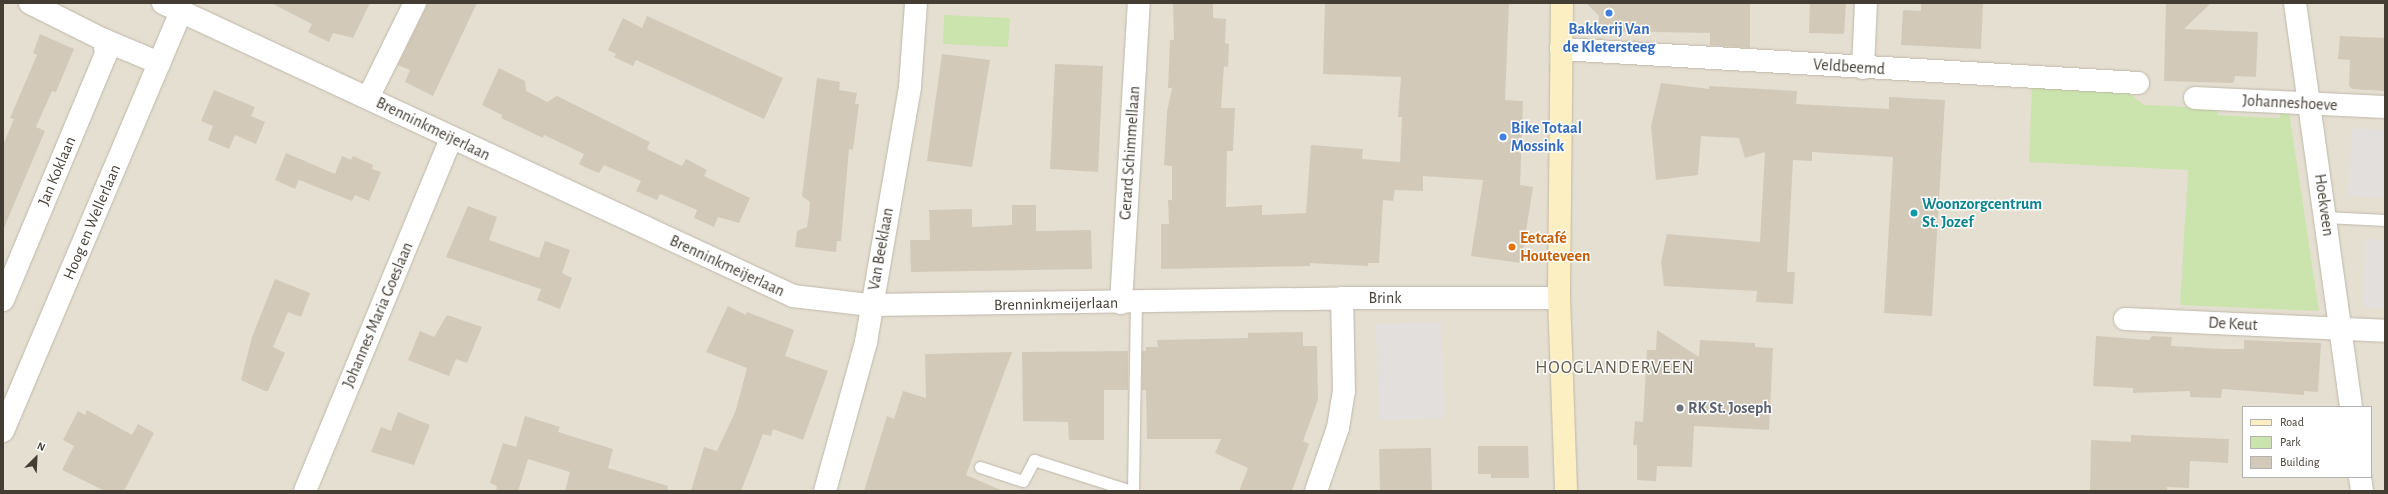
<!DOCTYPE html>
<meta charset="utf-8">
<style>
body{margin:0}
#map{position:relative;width:2388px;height:494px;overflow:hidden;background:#f1ede3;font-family:"Alegreya Sans",sans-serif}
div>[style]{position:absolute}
.residential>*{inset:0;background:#e5dfd2}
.green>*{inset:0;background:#cbe4ad}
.parking>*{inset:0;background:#e2dfdc}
.building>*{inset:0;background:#d2c9b9}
.roads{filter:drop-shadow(0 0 1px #bfb8a9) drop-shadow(0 0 1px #bfb8a9)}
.lane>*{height:11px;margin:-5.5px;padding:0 5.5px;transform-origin:5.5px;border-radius:5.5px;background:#fff}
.street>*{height:22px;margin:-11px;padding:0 11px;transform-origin:11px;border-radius:11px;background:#fff}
.secondary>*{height:22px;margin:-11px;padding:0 11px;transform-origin:11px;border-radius:11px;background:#fcefc2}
.dots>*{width:11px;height:11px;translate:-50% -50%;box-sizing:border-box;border:2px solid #fff;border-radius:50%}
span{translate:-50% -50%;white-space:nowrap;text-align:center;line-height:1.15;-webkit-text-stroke:3px #fff;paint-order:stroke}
.shop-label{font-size:16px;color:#366cbe;font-weight:700}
.left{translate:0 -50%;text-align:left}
.street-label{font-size:16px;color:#433d34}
.culture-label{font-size:16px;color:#0d838f;font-weight:700}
.food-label{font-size:16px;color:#c56008;font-weight:700}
.worship-label{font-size:16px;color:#5b616d;font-weight:700}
.quarter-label{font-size:18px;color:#655b4b;letter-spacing:1px}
.frame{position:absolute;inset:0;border:4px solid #433d34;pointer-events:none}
.legend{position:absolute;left:2242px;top:406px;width:130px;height:72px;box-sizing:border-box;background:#fff;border:1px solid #b4b1ae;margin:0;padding:5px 7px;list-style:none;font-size:12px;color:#433d34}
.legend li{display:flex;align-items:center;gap:8px;height:20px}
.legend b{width:20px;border:1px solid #b4b1ae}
.north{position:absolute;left:16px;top:438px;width:40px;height:40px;-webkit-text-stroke:3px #fff;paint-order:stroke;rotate:24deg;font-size:11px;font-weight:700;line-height:16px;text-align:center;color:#433d34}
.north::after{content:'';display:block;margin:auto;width:14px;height:18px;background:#433d34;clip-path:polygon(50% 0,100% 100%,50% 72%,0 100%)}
</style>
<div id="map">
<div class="residential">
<i style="clip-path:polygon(evenodd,3px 3px,2385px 3px,2385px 491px,3px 491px,3px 3px,2243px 407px,2371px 407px,2371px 477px,2243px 477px,2243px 407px)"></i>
</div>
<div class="green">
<i style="clip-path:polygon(944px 15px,1010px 18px,1008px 47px,943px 44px)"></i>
<i style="clip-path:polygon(2032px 84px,2121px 87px,2144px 105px,2217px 108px,2217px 115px,2280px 118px,2280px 110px,2289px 111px,2319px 311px,2180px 305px,2188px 170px,2029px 162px)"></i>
</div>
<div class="parking">
<i style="clip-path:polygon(2352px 128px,2385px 130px,2385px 198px,2348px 196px)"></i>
<i style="clip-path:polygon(2366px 239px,2385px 240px,2385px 308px,2363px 307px)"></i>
<i style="clip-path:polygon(1441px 322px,1444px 418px,1379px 420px,1376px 324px)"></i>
</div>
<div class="building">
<i style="clip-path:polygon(271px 3px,370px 3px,353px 38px,333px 33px,329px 42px,308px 32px,312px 24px)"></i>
<i style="clip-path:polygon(428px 3px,477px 3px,433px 96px,405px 82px,410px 70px,398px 65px)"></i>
<i style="clip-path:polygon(1173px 3px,1213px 3px,1213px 18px,1226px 19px,1225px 43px,1229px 44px,1228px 67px,1224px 66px,1221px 108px,1235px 108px,1233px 151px,1227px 151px,1226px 207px,1262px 205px,1262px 215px,1306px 213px,1311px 145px,1363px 149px,1362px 159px,1400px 162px,1402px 117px,1398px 117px,1401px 77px,1323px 74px,1325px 3px,1509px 3px,1505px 100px,1523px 101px,1520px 185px,1533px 187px,1521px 263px,1471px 256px,1483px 180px,1423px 176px,1423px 191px,1395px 190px,1393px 201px,1383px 200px,1379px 263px,1368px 263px,1368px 266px,1310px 263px,1310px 266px,1161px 269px,1161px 224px,1169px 224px,1168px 200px,1172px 200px,1172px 166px,1164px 165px,1167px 112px,1172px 88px,1168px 88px,1170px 40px,1174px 40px)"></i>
<i style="clip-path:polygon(1586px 3px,1750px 4px,1750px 48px,1710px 45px,1710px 33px,1599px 31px,1599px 16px)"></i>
<i style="clip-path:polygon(1810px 3px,1846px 3px,1844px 34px,1809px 33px)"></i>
<i style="clip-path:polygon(1921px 3px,1983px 3px,1981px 49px,1901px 45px,1903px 10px,1921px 11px)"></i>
<i style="clip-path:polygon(2166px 3px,2211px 3px,2184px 29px,2258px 32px,2256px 77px,2235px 76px,2234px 82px,2231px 83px,2164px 81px)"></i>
<i style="clip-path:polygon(647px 16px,783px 78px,764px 119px,636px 60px,633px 66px,614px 57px,616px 54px,608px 50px,623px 18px,642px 28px)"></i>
<i style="clip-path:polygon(40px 34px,74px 49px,56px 92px,52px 91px,36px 127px,45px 131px,3px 230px,3px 145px,14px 119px,10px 118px,37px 55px,33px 53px)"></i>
<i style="clip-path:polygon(2340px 36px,2385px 38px,2385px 91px,2352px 89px,2349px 86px,2350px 60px,2338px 59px)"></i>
<i style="clip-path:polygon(942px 54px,990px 60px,972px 167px,927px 161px)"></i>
<i style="clip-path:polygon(1055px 64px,1103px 66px,1098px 172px,1050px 169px)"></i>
<i style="clip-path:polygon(499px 68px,525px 81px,526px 91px,536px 96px,547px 102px,557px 96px,650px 142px,647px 149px,665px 158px,682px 166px,686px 159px,707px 170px,704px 176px,750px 198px,739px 223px,718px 217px,714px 227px,694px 218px,697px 210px,660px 194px,657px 200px,636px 191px,641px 181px,604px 165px,599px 173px,589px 169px,579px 164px,584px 154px,544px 135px,543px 138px,501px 118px,502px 115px,482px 105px)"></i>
<i style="clip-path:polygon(817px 78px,840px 82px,839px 90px,857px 93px,855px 104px,859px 104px,853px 150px,849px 149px,841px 241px,837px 241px,836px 252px,795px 247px,797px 231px,807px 227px,809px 214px,810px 202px,802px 196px)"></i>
<i style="clip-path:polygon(1661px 83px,1709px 89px,1709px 86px,1797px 91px,1796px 104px,1889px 109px,1889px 97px,1945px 100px,1932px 316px,1884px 313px,1893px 157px,1812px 152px,1812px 161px,1793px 160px,1787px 272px,1795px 272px,1793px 304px,1756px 302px,1757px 291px,1664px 286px,1661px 262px,1667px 234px,1760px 242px,1765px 152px,1745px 158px,1739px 138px,1701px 136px,1698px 175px,1656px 180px,1651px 126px)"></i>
<i style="clip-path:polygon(214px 90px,255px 107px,251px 116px,265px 122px,256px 144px,235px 135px,229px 149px,208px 140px,213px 126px,201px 121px)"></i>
<i style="clip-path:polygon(286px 153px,335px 174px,342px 156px,351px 160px,353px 156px,373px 165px,372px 169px,381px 172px,369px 201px,355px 195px,352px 201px,299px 180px,295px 189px,275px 180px)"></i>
<i style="clip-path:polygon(1012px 205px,1036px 205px,1036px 231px,1091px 230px,1092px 269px,911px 272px,910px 240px,930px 240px,929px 210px,972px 209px,972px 227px,1012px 225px)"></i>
<i style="clip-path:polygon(468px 206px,497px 217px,489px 240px,539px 258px,545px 241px,570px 250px,562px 273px,572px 278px,560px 309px,537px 300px,541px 289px,446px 257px)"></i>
<i style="clip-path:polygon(275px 279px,310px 293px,301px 317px,288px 312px,273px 347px,285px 353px,268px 391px,265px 391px,241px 380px,252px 337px)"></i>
<i style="clip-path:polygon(728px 306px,746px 315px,747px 312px,794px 330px,785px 356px,828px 371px,803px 440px,773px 429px,771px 436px,763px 434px,741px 491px,691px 491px,704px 447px,717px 451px,736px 410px,747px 368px,706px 352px)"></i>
<i style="clip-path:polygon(447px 315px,482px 327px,467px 363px,456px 359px,449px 376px,408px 360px,420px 331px,434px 337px)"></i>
<i style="clip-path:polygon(1657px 330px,1699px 357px,1700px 340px,1755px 343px,1755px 347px,1773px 348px,1769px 430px,1694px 426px,1692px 467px,1657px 466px,1656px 481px,1637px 480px,1637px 445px,1633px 445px,1635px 421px,1643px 422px,1647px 350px,1656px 350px)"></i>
<i style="clip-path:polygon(1303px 332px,1303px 346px,1317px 346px,1318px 400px,1303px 441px,1309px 444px,1292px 491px,1239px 491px,1248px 468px,1215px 453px,1221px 439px,1147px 439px,1146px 390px,1142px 390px,1142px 351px,1146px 351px,1146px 347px,1158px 347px,1157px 340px,1248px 338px,1248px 333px)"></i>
<i style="clip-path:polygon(2096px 336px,2149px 340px,2152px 336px,2172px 337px,2171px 346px,2223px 349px,2244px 349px,2244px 340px,2321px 343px,2318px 392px,2304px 391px,2304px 395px,2222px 389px,2221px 398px,2190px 397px,2190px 391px,2133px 393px,2133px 388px,2093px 386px)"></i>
<i style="clip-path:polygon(1128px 351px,1128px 390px,1104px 390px,1104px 440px,1069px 440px,1068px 422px,1023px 421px,1022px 352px)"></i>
<i style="clip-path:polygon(1012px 352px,966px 475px,1003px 491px,864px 491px,887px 416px,894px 419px,903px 391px,926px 398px,925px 354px)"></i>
<i style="clip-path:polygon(87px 410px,132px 435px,138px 424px,154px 433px,124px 491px,105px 491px,62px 470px,74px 446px,63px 440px,78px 411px,85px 415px)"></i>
<i style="clip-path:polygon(398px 412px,430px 425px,414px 465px,371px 452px,381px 427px,391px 431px)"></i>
<i style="clip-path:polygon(525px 416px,560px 427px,558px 432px,613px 449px,608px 468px,668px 486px,667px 491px,565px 491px,570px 472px,528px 459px,518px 491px,496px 491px,497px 486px,490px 483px,503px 443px,516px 447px)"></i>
<i style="clip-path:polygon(2131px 435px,2229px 439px,2228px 463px,2190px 461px,2189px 488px,2167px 487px,2167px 491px,2090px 491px,2091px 440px,2131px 442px)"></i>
<i style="clip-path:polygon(1478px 446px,1528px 446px,1529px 478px,1491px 478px,1491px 474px,1478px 474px)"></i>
<i style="clip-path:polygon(1431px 448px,1432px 491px,1380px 491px,1379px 449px)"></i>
</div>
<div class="roads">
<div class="lane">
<i style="left:2325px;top:217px;width:60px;rotate:2.9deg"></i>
<i style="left:980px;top:467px;width:45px;rotate:18deg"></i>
<i style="left:1023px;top:481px;width:24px;rotate:-62deg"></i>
<i style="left:1034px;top:460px;width:102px;rotate:17.7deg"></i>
<i style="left:1133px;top:491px;width:188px;rotate:-89.1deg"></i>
</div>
<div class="street">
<i style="left:163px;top:3px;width:695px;rotate:24.94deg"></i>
<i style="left:793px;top:296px;width:78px;rotate:6.7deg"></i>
<i style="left:870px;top:305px;width:472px;rotate:-0.8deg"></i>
<i style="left:2295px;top:3px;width:408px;rotate:82.1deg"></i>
<i style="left:104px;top:40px;width:60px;rotate:22.7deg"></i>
<i style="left:1561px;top:49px;width:578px;rotate:3.37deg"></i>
<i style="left:1863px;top:68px;width:65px;rotate:-87.4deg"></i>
<i style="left:368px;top:98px;width:106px;rotate:-63.7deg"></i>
<i style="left:2195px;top:98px;width:190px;rotate:2.7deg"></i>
<i style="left:3px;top:300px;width:267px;rotate:-67.3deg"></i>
<i style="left:106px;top:54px;width:14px;rotate:-98deg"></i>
<i style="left:104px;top:40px;width:83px;rotate:-153.4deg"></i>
<i style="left:1121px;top:303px;width:301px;rotate:-86.6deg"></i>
<i style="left:2125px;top:319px;width:260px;rotate:2.6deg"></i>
<i style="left:3px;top:431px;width:455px;rotate:-67deg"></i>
<i style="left:2360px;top:477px;width:14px;rotate:82deg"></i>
<i style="left:305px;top:491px;width:381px;rotate:-67.5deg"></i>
<i style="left:825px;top:491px;width:155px;rotate:-74.6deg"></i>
<i style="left:866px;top:342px;width:259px;rotate:-80.2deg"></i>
<i style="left:910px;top:87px;width:84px;rotate:-85.9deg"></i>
<i style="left:1316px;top:491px;width:67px;rotate:-70.8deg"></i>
<i style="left:1338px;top:428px;width:37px;rotate:-81deg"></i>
<i style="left:1344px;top:391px;width:93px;rotate:-91.2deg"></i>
<i style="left:1342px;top:298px;width:217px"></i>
</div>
<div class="secondary">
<i style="left:1562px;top:3px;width:295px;rotate:90.6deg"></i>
<i style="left:1559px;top:298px;width:193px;rotate:87.9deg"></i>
</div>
</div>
<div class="dots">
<i style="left:1609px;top:13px;background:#3f7fe0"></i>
<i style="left:1503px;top:137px;background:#3f7fe0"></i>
<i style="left:1914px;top:213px;background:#0f9aa8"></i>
<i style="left:1512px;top:247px;background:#e8710a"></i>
<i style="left:1680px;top:408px;background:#6b7280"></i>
</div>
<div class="shop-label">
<span style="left:1609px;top:38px">Bakkerij Van<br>de Kletersteeg</span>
<span class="left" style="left:1511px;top:137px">Bike Totaal<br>Mossink</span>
</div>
<div class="street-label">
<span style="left:1849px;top:67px;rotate:4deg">Veldbeemd</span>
<span style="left:2290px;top:103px;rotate:3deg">Johanneshoeve</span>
<span style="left:433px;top:129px;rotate:26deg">Brenninkmeijerlaan</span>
<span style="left:1130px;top:153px;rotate:-86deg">Gerard Schimmellaan</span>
<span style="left:57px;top:171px;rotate:-67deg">Jan Koklaan</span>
<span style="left:2324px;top:205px;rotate:82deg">Hoekveen</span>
<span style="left:92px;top:222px;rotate:-67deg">Hoog en Wellerlaan</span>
<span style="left:881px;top:249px;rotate:-80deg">Van Beeklaan</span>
<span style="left:727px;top:266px;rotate:25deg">Brenninkmeijerlaan</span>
<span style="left:1385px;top:298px">Brink</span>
<span style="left:1056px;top:304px;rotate:-1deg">Brenninkmeijerlaan</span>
<span style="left:378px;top:315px;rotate:-67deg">Johannes Maria Goeslaan</span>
<span style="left:2233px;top:324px;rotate:3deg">De Keut</span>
</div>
<div class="culture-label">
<span class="left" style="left:1922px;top:213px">Woonzorgcentrum<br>St. Jozef</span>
</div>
<div class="food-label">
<span class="left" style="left:1520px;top:247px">Eetcafé<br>Houteveen</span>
</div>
<div class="worship-label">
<span class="left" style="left:1688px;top:408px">RK St. Joseph</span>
</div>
<div class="quarter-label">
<span style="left:1615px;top:368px">HOOGLANDERVEEN</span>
</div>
<div class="frame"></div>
<ul class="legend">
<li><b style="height:5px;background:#fcefc2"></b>Road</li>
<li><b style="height:11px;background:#cbe4ad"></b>Park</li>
<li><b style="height:11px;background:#d2c9b9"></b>Building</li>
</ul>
<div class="north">N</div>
</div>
